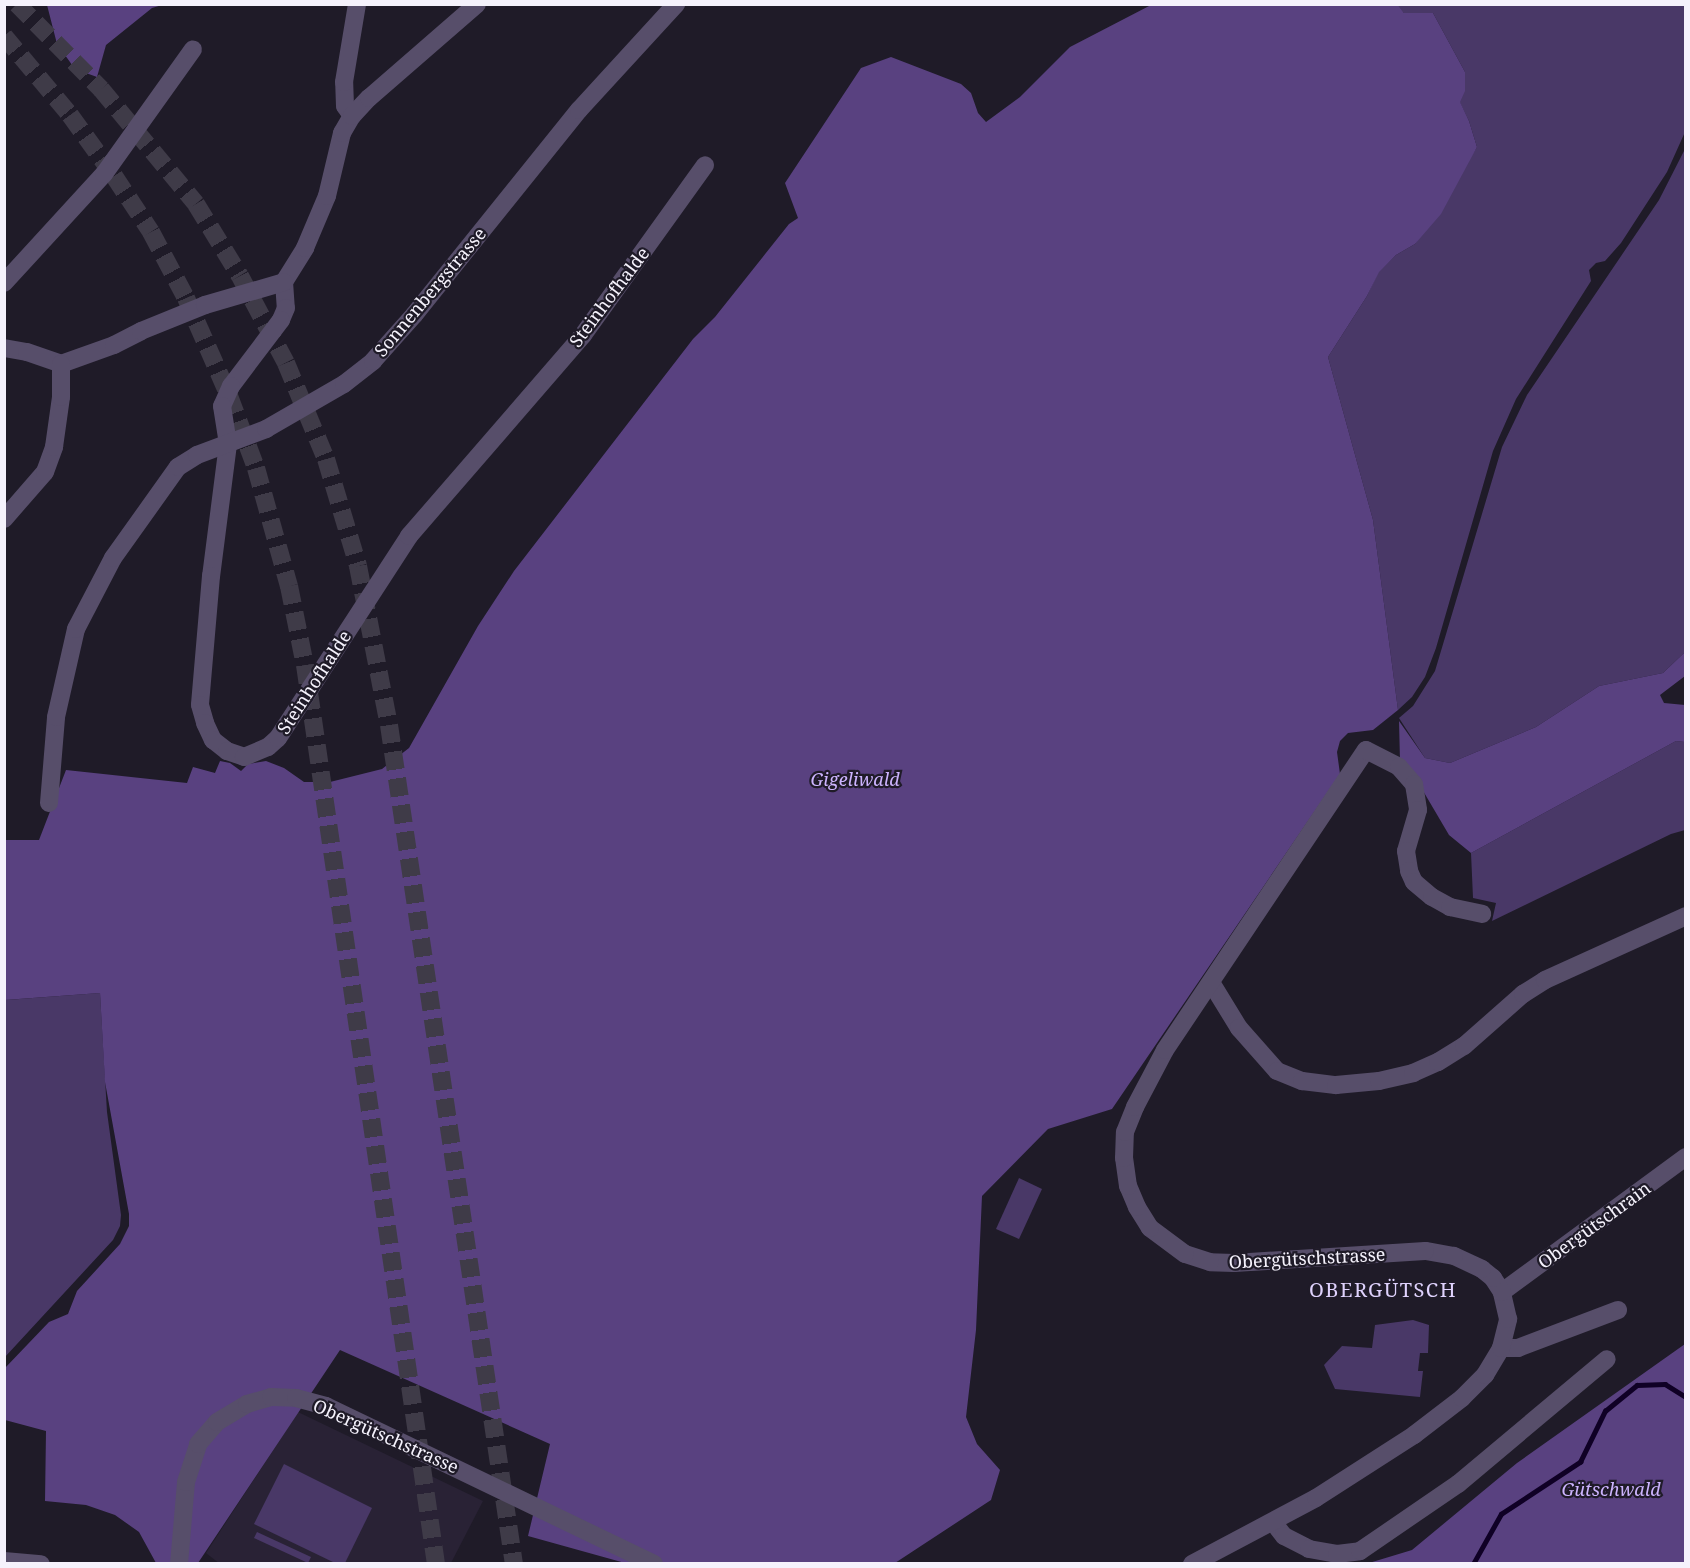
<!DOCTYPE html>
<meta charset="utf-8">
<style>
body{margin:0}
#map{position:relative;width:1690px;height:1568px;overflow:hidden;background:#1f1b28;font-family:"Noto Serif",serif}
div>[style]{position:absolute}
.built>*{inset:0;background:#292235}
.green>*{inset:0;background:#493867}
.forest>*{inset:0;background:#594180}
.stream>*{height:4.5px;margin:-2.25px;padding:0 2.25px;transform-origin:2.25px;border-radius:2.25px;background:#0f0025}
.highway-tunnel>*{height:18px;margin-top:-9px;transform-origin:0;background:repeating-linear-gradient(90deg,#3f3b48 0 18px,transparent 0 27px)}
.minor>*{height:18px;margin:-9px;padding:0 9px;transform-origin:9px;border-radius:9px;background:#574e6a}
span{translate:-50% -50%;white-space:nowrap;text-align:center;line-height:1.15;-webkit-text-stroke:4.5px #1f1b28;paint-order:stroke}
.street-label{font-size:18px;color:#f5f2fc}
.park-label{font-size:18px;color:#cdb4ff;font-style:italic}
.neighbourhood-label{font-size:20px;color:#dfd2fd;letter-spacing:1.5px}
.frame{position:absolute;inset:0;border:6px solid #f5f2fc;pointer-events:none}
</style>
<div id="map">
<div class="built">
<i style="clip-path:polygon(298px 1412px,483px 1501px,451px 1563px,220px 1564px,206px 1553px)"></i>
</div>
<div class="green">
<i style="clip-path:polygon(1397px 5px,1685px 5px,1685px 132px,1667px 172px,1621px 243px,1605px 261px,1596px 263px,1589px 270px,1591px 281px,1516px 399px,1493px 451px,1436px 648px,1425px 677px,1412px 697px,1398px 710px,1373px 520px,1328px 357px,1367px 296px,1378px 272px,1396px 255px,1415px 244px,1477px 147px,1469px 121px,1459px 101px,1465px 72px,1433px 13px,1404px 13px)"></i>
<i style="clip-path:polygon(1685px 149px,1685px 652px,1663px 673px,1599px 686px,1536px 727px,1450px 763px,1425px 758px,1399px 718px,1413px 706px,1435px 671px,1502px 447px,1527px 395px,1659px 200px)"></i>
<i style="clip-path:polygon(1676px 741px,1685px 742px,1685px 830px,1671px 834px,1492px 921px,1496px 903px,1473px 898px,1471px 853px)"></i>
<i style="clip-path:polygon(4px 993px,6px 1000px,100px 993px,107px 1112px,121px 1215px,120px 1226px,113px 1240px,5px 1357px)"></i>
<i style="clip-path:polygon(1019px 1178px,1042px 1189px,1019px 1239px,996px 1229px)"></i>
<i style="clip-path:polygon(1413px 1320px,1429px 1325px,1428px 1353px,1420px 1353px,1418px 1371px,1423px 1371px,1420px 1397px,1335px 1389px,1324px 1365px,1342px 1346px,1372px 1348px,1375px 1325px)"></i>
<i style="clip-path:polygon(284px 1464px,372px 1508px,345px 1563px,335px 1563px,254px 1524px)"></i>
<i style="clip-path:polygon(257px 1532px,311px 1557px,308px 1563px,254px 1538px)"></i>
</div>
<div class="forest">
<i style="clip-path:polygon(1397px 4px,1404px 13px,1433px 13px,1465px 72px,1465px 91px,1460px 102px,1469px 121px,1477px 147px,1441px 214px,1415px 244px,1396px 255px,1379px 272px,1367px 296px,1328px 357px,1373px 520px,1398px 710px,1373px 730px,1348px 733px,1340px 741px,1337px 752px,1340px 774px,1112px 1109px,1048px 1129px,982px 1196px,976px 1330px,966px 1417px,977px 1444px,1000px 1470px,991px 1500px,895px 1563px,625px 1563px,528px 1536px,550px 1444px,340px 1350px,198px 1563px,156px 1563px,139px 1532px,115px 1515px,86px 1505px,45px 1501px,46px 1431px,5px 1420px,5px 1368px,49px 1322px,68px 1314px,77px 1291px,120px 1244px,129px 1226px,129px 1214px,105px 1082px,100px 993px,5px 1000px,4px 840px,39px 840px,66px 770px,187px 783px,193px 767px,215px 773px,220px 761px,230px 763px,241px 771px,248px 764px,266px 761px,284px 768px,304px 782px,330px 782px,382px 769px,409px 748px,478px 626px,514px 571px,693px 339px,715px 317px,789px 224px,798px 218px,785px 183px,861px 68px,891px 57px,961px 84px,971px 93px,978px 113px,986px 122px,1020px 97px,1070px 47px,1151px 5px)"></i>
<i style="clip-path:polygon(47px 5px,47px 4px,162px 5px,152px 8px,106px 45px,97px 77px,75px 69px,57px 44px)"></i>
<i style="clip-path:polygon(1685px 652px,1685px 676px,1660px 695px,1664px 703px,1685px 705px,1685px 742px,1676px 741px,1471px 853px,1449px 835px,1419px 784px,1400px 761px,1399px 721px,1425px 758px,1450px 763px,1536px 727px,1599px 686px,1663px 673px)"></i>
<i style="clip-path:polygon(1685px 1344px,1685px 1563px,1369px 1563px,1412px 1550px,1517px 1463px)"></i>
</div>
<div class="stream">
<i style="left:1473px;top:1564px;width:57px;rotate:-60.8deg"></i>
<i style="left:1501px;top:1514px;width:95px;rotate:-33.4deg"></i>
<i style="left:1580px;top:1462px;width:57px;rotate:-63.9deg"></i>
<i style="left:1605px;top:1411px;width:41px;rotate:-39.1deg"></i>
<i style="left:1637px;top:1385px;width:28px;rotate:-2deg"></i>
<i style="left:1665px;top:1384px;width:25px;rotate:32deg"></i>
</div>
<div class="highway-tunnel">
<i style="left:17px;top:4px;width:120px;rotate:45.3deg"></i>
<i style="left:101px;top:89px;width:149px;rotate:50.4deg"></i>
<i style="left:196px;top:204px;width:84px;rotate:58.6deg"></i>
<i style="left:240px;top:276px;width:98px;rotate:62.1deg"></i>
<i style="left:286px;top:363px;width:104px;rotate:67.4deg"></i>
<i style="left:326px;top:459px;width:112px;rotate:73.3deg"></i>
<i style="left:358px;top:566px;width:162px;rotate:79deg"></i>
<i style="left:389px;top:725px;width:848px;rotate:81.53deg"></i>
<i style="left:4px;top:36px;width:103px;rotate:50.1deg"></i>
<i style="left:70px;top:115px;width:75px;rotate:54.2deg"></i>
<i style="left:114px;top:176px;width:67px;rotate:56.5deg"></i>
<i style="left:151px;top:232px;width:75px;rotate:62.1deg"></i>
<i style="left:186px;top:298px;width:107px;rotate:66.3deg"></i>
<i style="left:229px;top:396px;width:77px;rotate:69.4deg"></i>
<i style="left:256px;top:468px;width:123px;rotate:74.4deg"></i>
<i style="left:289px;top:586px;width:81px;rotate:78.6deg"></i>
<i style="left:305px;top:665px;width:908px;rotate:81.71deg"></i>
</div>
<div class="minor">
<i style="left:352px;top:116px;width:12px;rotate:-125deg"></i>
<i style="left:345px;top:106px;width:24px;rotate:-92deg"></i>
<i style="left:344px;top:82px;width:79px;rotate:-80.5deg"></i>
<i style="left:284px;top:282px;width:26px;rotate:86deg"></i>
<i style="left:286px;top:308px;width:13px;rotate:113deg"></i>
<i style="left:281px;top:320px;width:83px;rotate:127.1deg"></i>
<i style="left:231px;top:386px;width:22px;rotate:114deg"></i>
<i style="left:222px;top:406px;width:38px;rotate:81deg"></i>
<i style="left:228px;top:444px;width:133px;rotate:97.3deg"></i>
<i style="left:211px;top:576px;width:129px;rotate:94.9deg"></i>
<i style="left:200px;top:705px;width:19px;rotate:74deg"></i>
<i style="left:205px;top:723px;width:19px;rotate:65deg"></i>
<i style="left:213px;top:740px;width:18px;rotate:38deg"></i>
<i style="left:227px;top:751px;width:18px;rotate:19deg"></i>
<i style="left:244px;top:757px;width:26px;rotate:-23deg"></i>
<i style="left:268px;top:747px;width:13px;rotate:-42deg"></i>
<i style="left:278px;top:738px;width:241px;rotate:-57deg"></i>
<i style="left:409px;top:536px;width:266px;rotate:-49.1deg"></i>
<i style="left:583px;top:335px;width:209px;rotate:-54.3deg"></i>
<i style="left:284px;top:282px;width:40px;rotate:-58deg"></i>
<i style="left:305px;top:248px;width:56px;rotate:-67.1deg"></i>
<i style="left:327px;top:196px;width:65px;rotate:-76.6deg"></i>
<i style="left:342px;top:133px;width:20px;rotate:-60deg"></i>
<i style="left:352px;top:116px;width:25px;rotate:-47deg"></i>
<i style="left:369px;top:98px;width:143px;rotate:-41deg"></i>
<i style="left:4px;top:283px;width:148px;rotate:-47.5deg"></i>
<i style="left:104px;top:174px;width:153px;rotate:-54.5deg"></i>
<i style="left:4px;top:348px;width:23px;rotate:10deg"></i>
<i style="left:27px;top:352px;width:36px;rotate:19deg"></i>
<i style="left:61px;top:364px;width:56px;rotate:-19.7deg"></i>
<i style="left:114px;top:345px;width:30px;rotate:-27deg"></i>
<i style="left:141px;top:331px;width:69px;rotate:-22.1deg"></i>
<i style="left:205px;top:305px;width:82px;rotate:-16.2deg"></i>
<i style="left:4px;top:519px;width:62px;rotate:-48.9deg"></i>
<i style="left:45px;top:472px;width:27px;rotate:-70deg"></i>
<i style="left:54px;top:447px;width:50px;rotate:-82deg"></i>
<i style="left:61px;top:397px;width:33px;rotate:-90deg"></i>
<i style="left:49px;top:803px;width:86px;rotate:-85.3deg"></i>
<i style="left:56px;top:717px;width:90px;rotate:-77.2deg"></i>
<i style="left:76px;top:629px;width:80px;rotate:-62.5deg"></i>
<i style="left:113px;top:558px;width:112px;rotate:-54.5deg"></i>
<i style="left:178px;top:467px;width:22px;rotate:-32deg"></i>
<i style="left:197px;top:455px;width:74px;rotate:-20.6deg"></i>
<i style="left:266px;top:429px;width:90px;rotate:-30deg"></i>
<i style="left:344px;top:384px;width:37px;rotate:-38deg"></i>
<i style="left:373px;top:361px;width:62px;rotate:-48.3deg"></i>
<i style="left:414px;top:315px;width:263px;rotate:-51.2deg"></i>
<i style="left:579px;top:110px;width:144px;rotate:-47.5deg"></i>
<i style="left:1212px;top:984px;width:52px;rotate:58.5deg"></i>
<i style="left:1239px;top:1028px;width:57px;rotate:48.5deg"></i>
<i style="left:1277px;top:1071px;width:27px;rotate:22deg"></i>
<i style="left:1302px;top:1081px;width:34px;rotate:7deg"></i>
<i style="left:1336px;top:1085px;width:43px;rotate:-5.3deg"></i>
<i style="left:1379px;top:1081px;width:35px;rotate:-13deg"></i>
<i style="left:1413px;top:1073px;width:27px;rotate:-24deg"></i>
<i style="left:1438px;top:1062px;width:31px;rotate:-32deg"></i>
<i style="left:1464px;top:1046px;width:79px;rotate:-41.4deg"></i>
<i style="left:1523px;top:994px;width:26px;rotate:-32deg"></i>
<i style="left:1545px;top:980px;width:155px;rotate:-24.4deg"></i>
<i style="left:1502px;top:1292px;width:228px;rotate:-36.3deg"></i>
<i style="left:1501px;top:1348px;width:17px"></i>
<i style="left:1518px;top:1348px;width:107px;rotate:-20.8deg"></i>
<i style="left:1273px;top:1522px;width:18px;rotate:52deg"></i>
<i style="left:1284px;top:1536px;width:28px;rotate:27deg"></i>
<i style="left:1309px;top:1549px;width:28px;rotate:10deg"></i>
<i style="left:1337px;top:1554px;width:23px;rotate:-7deg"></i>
<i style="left:1360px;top:1551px;width:119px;rotate:-34.4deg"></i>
<i style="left:1458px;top:1484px;width:194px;rotate:-40deg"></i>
<i style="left:4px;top:1561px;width:37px;rotate:5deg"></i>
<i style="left:179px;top:1564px;width:82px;rotate:-85.1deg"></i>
<i style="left:186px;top:1482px;width:40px;rotate:-72deg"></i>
<i style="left:198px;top:1444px;width:29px;rotate:-49deg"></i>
<i style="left:217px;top:1422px;width:35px;rotate:-31deg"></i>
<i style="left:247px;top:1404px;width:25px;rotate:-16deg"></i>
<i style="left:271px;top:1397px;width:25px;rotate:2deg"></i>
<i style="left:296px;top:1398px;width:31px;rotate:15deg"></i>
<i style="left:326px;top:1406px;width:364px;rotate:25.7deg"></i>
<i style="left:1192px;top:1564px;width:140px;rotate:-28deg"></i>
<i style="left:1316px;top:1498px;width:117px;rotate:-32.7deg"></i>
<i style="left:1414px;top:1435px;width:61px;rotate:-37.6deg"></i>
<i style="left:1462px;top:1398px;width:33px;rotate:-45deg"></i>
<i style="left:1485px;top:1375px;width:31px;rotate:-59deg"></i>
<i style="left:1501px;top:1348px;width:30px;rotate:-76deg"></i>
<i style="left:1508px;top:1319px;width:28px;rotate:-103deg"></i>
<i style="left:1502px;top:1292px;width:17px;rotate:-123deg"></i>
<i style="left:1493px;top:1278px;width:14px;rotate:-141deg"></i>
<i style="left:1482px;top:1269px;width:31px;rotate:-155deg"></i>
<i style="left:1454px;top:1256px;width:29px;rotate:-170deg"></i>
<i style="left:1425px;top:1251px;width:191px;rotate:176.4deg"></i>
<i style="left:1234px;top:1263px;width:24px;rotate:-178deg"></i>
<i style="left:1210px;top:1262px;width:26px;rotate:-162deg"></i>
<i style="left:1185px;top:1254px;width:44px;rotate:-143.4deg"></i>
<i style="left:1150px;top:1228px;width:25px;rotate:-122deg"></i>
<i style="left:1137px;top:1207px;width:23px;rotate:-113deg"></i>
<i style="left:1128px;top:1186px;width:28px;rotate:-98deg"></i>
<i style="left:1124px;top:1158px;width:26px;rotate:-88deg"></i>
<i style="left:1125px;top:1132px;width:27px;rotate:-68deg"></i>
<i style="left:1135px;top:1107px;width:64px;rotate:-62.2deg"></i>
<i style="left:1165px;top:1050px;width:361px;rotate:-56.2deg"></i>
<i style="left:1366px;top:750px;width:37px;rotate:27deg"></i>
<i style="left:1399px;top:767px;width:23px;rotate:49deg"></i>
<i style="left:1414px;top:784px;width:26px;rotate:81deg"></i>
<i style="left:1418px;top:810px;width:43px;rotate:106.3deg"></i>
<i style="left:1406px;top:851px;width:20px;rotate:81deg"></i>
<i style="left:1409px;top:871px;width:12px;rotate:66deg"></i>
<i style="left:1414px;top:882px;width:23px;rotate:40deg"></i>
<i style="left:1432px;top:897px;width:21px;rotate:29deg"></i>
<i style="left:1450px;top:907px;width:33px;rotate:12deg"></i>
</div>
<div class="street-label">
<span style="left:430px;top:292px;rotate:-50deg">Sonnenbergstrasse</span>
<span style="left:609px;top:297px;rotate:-53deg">Steinhofhalde</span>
<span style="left:314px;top:682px;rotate:-57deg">Steinhofhalde</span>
<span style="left:1594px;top:1225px;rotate:-36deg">Obergütschrain</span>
<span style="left:1307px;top:1258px;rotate:-3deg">Obergütschstrasse</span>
<span style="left:386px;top:1436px;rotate:24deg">Obergütschstrasse</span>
</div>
<div class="park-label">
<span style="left:855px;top:779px">Gigeliwald</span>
<span style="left:1611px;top:1489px">Gütschwald</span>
</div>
<div class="neighbourhood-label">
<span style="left:1383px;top:1289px">OBERGÜTSCH</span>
</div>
<div class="frame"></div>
</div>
